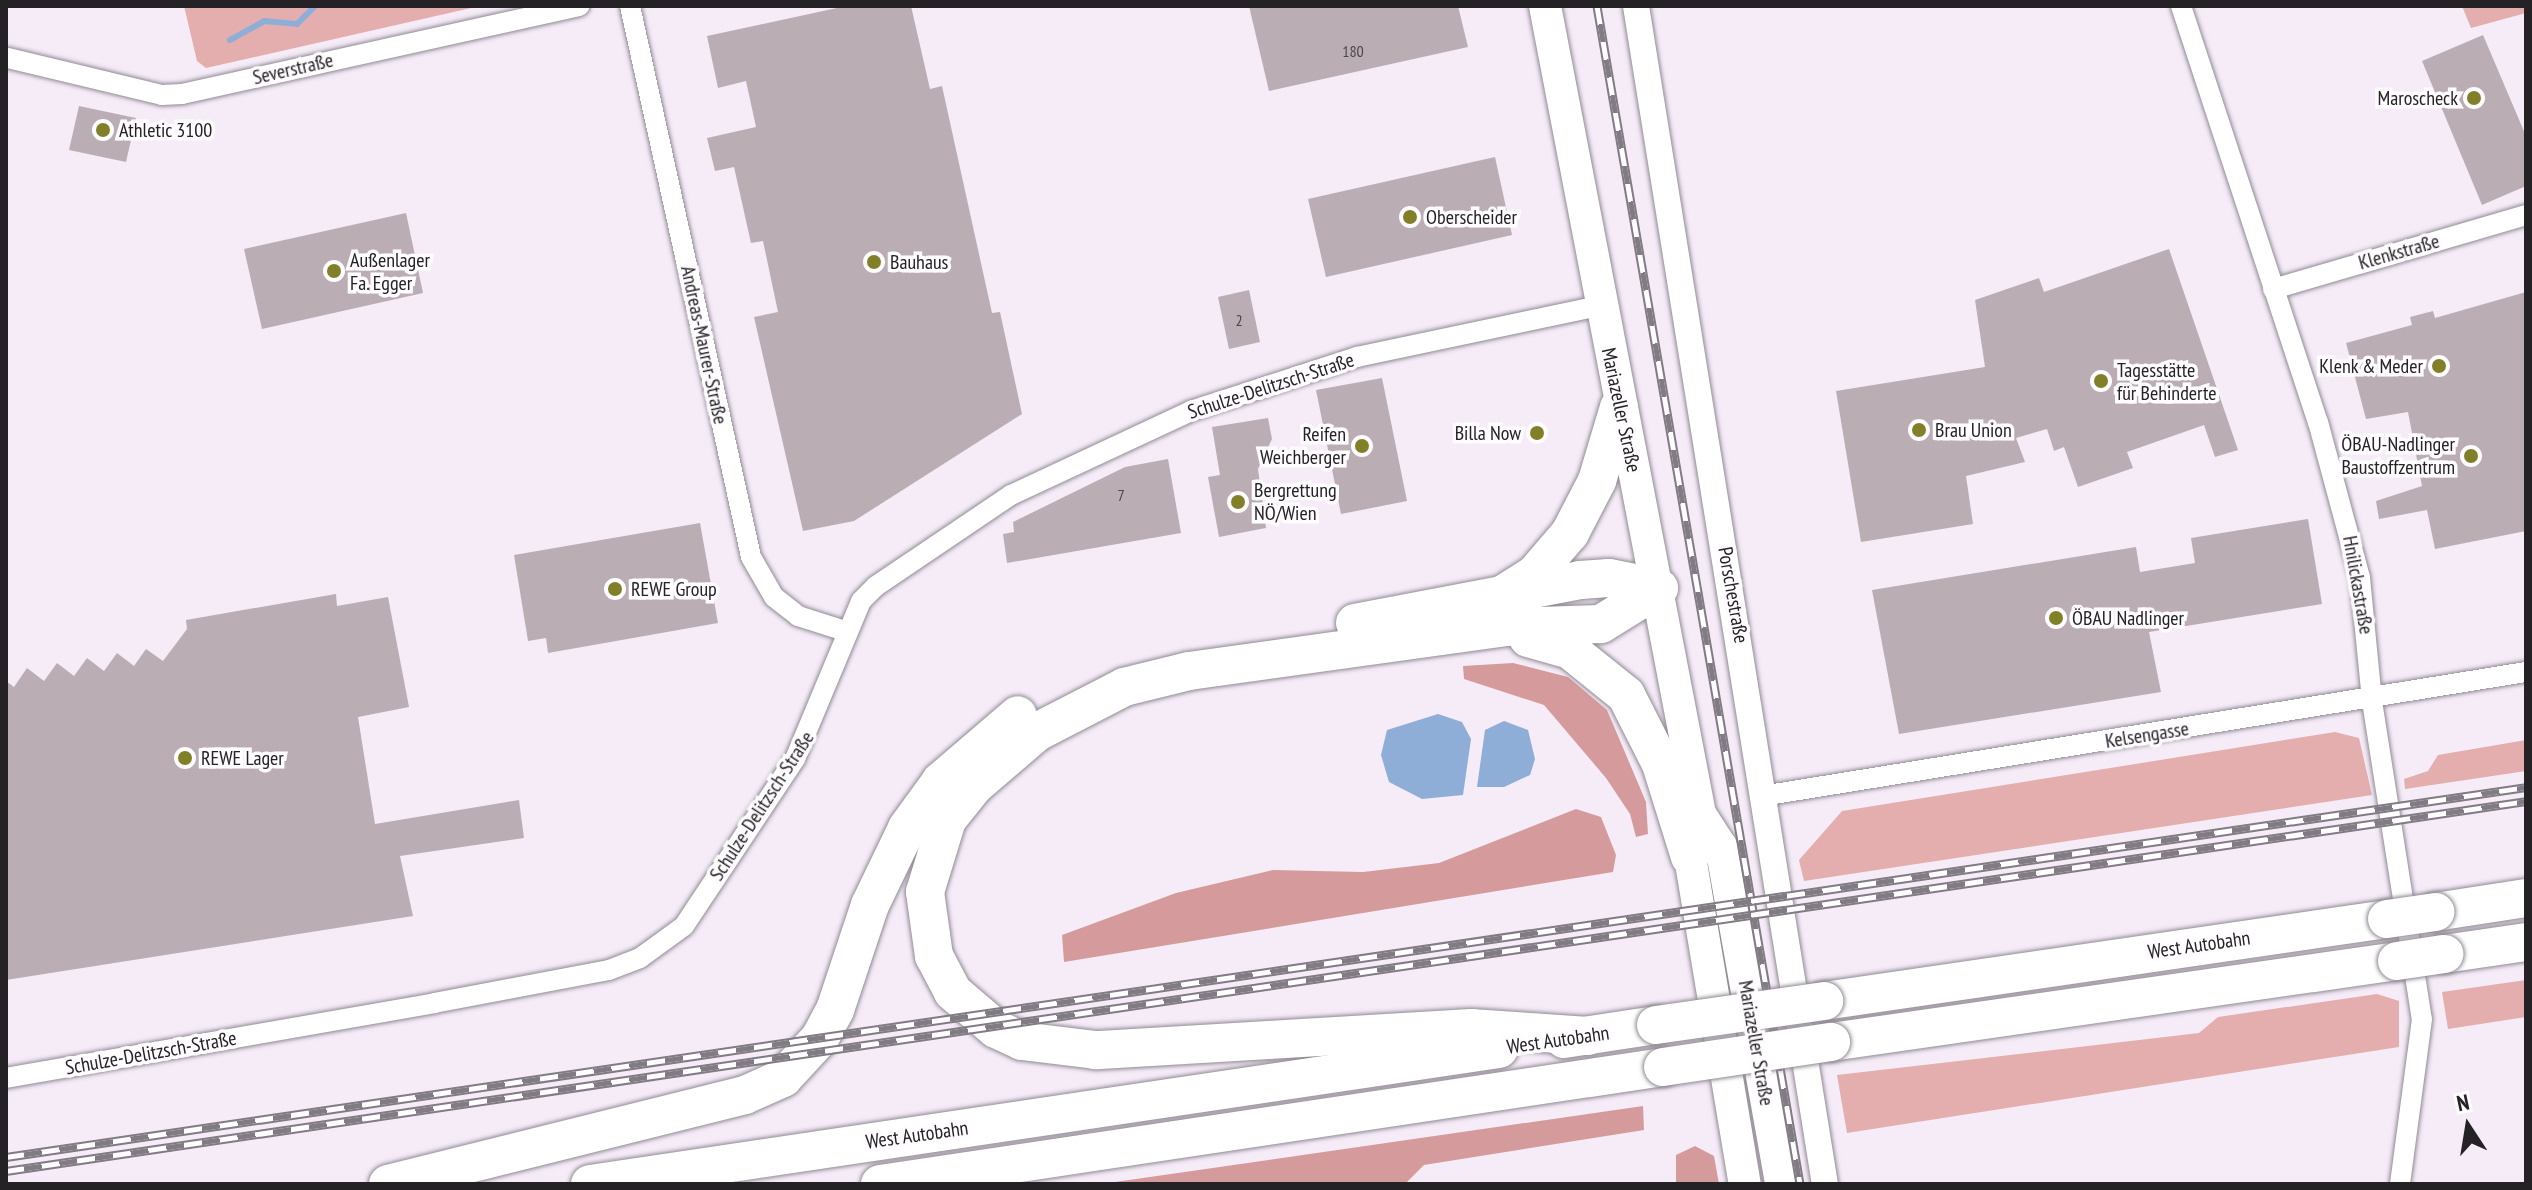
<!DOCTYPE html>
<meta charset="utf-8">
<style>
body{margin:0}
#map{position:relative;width:2532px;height:1190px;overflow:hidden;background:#f5ecf8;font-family:"PT Sans Narrow",sans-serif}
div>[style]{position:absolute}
.green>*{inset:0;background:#e4aeae}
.forest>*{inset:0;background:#d59b9c}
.water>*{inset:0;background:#8eaed7}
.stream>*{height:6px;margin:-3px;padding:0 3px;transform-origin:3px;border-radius:3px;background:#8eaed7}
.building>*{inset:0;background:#bbadb4}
.roads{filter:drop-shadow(0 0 2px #918a94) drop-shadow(0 0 2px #918a94)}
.minor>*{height:20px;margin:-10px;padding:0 10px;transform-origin:10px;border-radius:10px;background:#fff}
.tertiary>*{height:26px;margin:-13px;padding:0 13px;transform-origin:13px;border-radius:13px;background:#fff}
.primary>*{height:32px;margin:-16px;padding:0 16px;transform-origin:16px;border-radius:16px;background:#fff}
.motorway>*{height:38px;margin:-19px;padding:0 19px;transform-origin:19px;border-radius:19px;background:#fff}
.rail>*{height:9px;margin-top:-4.5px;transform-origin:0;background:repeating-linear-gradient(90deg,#fefcfe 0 18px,#817b83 0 36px);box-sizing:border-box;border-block:2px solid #817b83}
.bridges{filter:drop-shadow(0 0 2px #918a94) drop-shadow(0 0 2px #918a94)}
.motorway-bridge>*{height:38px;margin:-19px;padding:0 19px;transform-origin:19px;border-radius:19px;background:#fff}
.dots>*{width:22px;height:22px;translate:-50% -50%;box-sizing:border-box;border:4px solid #fefcfe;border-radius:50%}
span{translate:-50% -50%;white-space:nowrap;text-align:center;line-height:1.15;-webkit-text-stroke:7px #fefcfe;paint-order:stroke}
.number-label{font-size:16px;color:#4a454a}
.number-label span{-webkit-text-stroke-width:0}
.street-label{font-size:20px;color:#252226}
.poi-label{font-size:20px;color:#252226}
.right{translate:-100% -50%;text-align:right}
.left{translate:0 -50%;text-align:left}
.frame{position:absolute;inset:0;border:8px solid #252226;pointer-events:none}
.north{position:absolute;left:2428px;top:1086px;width:80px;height:80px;-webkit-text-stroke:6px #fefcfe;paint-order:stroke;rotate:348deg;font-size:22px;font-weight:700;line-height:32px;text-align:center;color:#252226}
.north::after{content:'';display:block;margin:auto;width:28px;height:36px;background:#252226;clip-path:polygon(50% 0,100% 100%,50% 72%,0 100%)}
</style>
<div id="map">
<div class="green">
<i style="clip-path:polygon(184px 6px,480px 6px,206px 68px,197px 61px)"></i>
<i style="clip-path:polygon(2462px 6px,2526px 6px,2526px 13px,2471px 28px)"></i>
<i style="clip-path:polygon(2335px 732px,2359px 738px,2372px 795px,1804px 881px,1799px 860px,1842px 811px)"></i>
<i style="clip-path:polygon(2526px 740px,2526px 771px,2405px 789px,2404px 779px,2428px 771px,2438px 755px)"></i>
<i style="clip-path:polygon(2526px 980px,2526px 1017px,2448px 1029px,2442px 992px)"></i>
<i style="clip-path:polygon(2377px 994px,2399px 1001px,2399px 1047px,1847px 1133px,1837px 1075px,2199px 1033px,2218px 1017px)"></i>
</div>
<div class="forest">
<i style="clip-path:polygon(1513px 663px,1568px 677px,1607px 710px,1646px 802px,1648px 834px,1636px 837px,1630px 814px,1606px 778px,1544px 705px,1464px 679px,1463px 666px)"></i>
<i style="clip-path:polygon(1576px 809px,1601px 817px,1616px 855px,1613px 872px,1064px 962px,1062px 935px,1176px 893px,1273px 870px,1363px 872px,1439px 863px)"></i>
<i style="clip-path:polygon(1643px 1106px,1644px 1130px,1424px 1165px,1405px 1184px,1101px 1184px)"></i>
<i style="clip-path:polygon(1695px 1146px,1714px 1156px,1719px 1184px,1676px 1184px,1676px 1155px)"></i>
</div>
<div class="water">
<i style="clip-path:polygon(1438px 714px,1462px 722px,1471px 739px,1463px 795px,1422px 799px,1389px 782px,1381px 755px,1387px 730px)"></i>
<i style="clip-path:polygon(1504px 721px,1528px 730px,1535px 759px,1530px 775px,1504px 787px,1477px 787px,1485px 730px)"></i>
</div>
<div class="stream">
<i style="left:230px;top:40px;width:39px;rotate:-29deg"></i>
<i style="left:264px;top:21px;width:33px;rotate:5deg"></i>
<i style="left:297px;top:24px;width:25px;rotate:-45deg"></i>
</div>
<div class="building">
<i style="clip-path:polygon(846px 6px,911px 6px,930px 89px,942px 86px,992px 313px,1000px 312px,1022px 414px,854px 521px,803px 531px,754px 317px,778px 312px,763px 241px,751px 243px,734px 167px,715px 171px,707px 138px,756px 127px,746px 81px,718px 88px,707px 36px)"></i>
<i style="clip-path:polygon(1249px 6px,1458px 6px,1468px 47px,1269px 91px)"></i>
<i style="clip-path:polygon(2483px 35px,2526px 136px,2526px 186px,2482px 205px,2422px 61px)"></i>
<i style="clip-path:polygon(79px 106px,136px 118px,126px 162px,69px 150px)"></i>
<i style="clip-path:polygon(1495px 157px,1512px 235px,1326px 277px,1308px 199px)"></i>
<i style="clip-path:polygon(406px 213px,423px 293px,262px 329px,244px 249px)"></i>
<i style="clip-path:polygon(2169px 249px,2238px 450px,2215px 457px,2204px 425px,2127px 452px,2133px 468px,2078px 487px,2064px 447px,2054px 451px,2047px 429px,2016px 438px,2025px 462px,1966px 476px,1973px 524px,1861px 542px,1836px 391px,1985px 367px,1975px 300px,2039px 278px,2044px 292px)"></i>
<i style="clip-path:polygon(1249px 290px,1260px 342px,1229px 349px,1218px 297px)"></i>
<i style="clip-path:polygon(2526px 292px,2526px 531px,2435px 549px,2427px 510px,2379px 519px,2376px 501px,2422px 486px,2408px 412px,2366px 419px,2346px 343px,2412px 325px,2410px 317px,2433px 311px,2435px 318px)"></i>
<i style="clip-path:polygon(1382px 378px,1407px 501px,1341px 514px,1316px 390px)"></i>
<i style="clip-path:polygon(1268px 418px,1272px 439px,1258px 469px,1266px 528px,1219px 537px,1208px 477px,1220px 475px,1212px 427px)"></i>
<i style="clip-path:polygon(1168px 459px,1181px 533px,1007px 563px,1003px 534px,1014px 532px,1013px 522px,1125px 467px)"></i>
<i style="clip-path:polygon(2308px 519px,2322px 604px,2149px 632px,2161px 692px,1899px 734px,1872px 590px,2136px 547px,2140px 572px,2195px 563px,2191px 538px)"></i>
<i style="clip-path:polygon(700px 523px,718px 623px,548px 653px,546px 638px,528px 641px,514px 555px)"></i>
<i style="clip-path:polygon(336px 594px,337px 606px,388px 597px,409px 707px,358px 717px,375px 824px,519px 800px,524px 838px,400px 856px,413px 916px,6px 980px,6px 681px,14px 687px,27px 668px,44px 681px,57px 663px,74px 676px,87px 658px,104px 671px,117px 653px,134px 666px,146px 649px,163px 661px,187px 629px,186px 620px)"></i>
</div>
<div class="roads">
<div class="minor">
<i style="left:630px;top:6px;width:564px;rotate:77.61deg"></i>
<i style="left:751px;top:557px;width:46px;rotate:60.1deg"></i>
<i style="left:774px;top:597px;width:31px;rotate:38deg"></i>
<i style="left:798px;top:616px;width:52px;rotate:17.7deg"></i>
<i style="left:2181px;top:6px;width:438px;rotate:71.8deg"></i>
<i style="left:2318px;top:422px;width:162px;rotate:74.9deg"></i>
<i style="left:2360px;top:578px;width:124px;rotate:84.4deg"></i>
<i style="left:2372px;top:701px;width:322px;rotate:81.1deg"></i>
<i style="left:2422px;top:1019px;width:166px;rotate:97.6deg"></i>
<i style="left:8px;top:58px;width:158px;rotate:13.5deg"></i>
<i style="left:162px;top:95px;width:20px;rotate:-3deg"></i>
<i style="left:182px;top:94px;width:407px;rotate:-12.5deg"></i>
<i style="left:2273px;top:289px;width:264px;rotate:-16.3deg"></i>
<i style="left:1768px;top:795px;width:768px;rotate:-9.22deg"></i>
<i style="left:6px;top:1078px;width:435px;rotate:-9.9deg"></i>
<i style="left:434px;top:1003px;width:178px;rotate:-10.7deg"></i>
<i style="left:609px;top:970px;width:33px;rotate:-21deg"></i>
<i style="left:640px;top:958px;width:54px;rotate:-36deg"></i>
<i style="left:684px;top:926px;width:201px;rotate:-56.4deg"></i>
<i style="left:795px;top:759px;width:171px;rotate:-67.3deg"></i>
<i style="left:861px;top:601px;width:21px;rotate:-45deg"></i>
<i style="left:876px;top:586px;width:163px;rotate:-34deg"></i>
<i style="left:1011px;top:495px;width:199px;rotate:-25deg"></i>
<i style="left:1191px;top:411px;width:175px;rotate:-18deg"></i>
<i style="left:1357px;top:357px;width:248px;rotate:-11.9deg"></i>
</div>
<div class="tertiary">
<i style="left:1636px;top:6px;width:1193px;rotate:80.89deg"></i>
</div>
<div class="primary">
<i style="left:1545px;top:6px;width:823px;rotate:79.14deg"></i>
<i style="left:1700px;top:814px;width:44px;rotate:103.1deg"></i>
<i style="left:1690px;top:857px;width:332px;rotate:80.5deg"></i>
<i style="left:1700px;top:814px;width:38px;rotate:57deg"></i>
<i style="left:1721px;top:846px;width:343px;rotate:79.9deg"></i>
</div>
<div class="motorway">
<i style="left:1505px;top:593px;width:34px;rotate:-32deg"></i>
<i style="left:1534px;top:575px;width:55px;rotate:-49.4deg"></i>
<i style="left:1570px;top:533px;width:59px;rotate:-62.6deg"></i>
<i style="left:1597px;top:481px;width:77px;rotate:-73.4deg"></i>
<i style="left:1355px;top:623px;width:229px;rotate:-10.8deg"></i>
<i style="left:1580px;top:580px;width:29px;rotate:-4deg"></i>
<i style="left:1609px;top:578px;width:51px;rotate:11.3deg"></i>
<i style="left:1528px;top:638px;width:44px;rotate:15.9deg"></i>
<i style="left:1570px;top:650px;width:72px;rotate:38.8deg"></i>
<i style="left:1626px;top:695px;width:77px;rotate:63.1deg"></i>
<i style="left:1661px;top:764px;width:97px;rotate:72.7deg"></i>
<i style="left:2435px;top:912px;width:92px;rotate:-8.7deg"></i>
<i style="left:2444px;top:954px;width:83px;rotate:-8.3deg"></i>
<i style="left:1824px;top:1001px;width:569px;rotate:-8.29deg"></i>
<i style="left:1588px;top:1036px;width:117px;rotate:-176.1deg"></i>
<i style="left:1471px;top:1028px;width:376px;rotate:176.6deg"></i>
<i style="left:1096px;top:1050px;width:75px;rotate:-173.1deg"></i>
<i style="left:1022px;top:1041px;width:29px;rotate:-155deg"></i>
<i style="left:996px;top:1029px;width:57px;rotate:-139.3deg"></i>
<i style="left:953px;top:992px;width:41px;rotate:-117.8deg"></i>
<i style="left:934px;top:956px;width:65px;rotate:-98deg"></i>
<i style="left:925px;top:892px;width:75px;rotate:-73deg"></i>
<i style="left:947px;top:820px;width:43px;rotate:-51.5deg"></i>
<i style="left:974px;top:786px;width:83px;rotate:-40.6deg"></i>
<i style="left:1037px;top:732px;width:98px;rotate:-27.3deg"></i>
<i style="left:1124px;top:687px;width:67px;rotate:-13.8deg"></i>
<i style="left:1189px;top:671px;width:321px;rotate:-7.9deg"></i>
<i style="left:1507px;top:627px;width:94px;rotate:-1.8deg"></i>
<i style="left:1601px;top:624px;width:68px;rotate:-31.8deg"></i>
<i style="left:1564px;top:1039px;width:93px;rotate:-8.7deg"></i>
<i style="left:1831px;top:1042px;width:572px;rotate:-8.14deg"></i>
<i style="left:388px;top:1184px;width:368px;rotate:-14deg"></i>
<i style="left:745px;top:1095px;width:42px;rotate:-24.1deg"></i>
<i style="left:783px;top:1078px;width:54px;rotate:-47.2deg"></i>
<i style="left:820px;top:1038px;width:32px;rotate:-62deg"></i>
<i style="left:835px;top:1010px;width:111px;rotate:-71.6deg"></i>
<i style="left:870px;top:905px;width:85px;rotate:-64.3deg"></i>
<i style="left:907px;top:828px;width:58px;rotate:-54.1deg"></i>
<i style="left:941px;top:781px;width:101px;rotate:-40.6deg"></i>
<i style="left:590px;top:1184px;width:919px;rotate:-8.45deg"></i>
<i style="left:880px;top:1184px;width:792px;rotate:-8.5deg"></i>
</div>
</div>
<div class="rail">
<i style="left:1597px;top:6px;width:1195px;rotate:80.22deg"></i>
<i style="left:6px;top:1157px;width:2547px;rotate:-8.35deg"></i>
<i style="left:6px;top:1171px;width:2547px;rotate:-8.35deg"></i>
</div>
<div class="bridges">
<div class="motorway-bridge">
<i style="left:2387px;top:919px;width:49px;rotate:-8.3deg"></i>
<i style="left:2397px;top:961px;width:48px;rotate:-8.5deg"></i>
<i style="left:1656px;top:1025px;width:170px;rotate:-8.1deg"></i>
<i style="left:1663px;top:1067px;width:170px;rotate:-8.5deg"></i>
</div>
</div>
<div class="dots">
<i style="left:2474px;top:98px;background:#818029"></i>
<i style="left:103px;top:130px;background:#818029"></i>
<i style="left:1410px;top:217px;background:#818029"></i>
<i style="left:874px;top:262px;background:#818029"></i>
<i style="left:334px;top:271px;background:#818029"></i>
<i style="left:2439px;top:366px;background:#818029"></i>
<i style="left:2101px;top:381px;background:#818029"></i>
<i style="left:1919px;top:430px;background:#818029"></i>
<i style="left:1537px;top:433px;background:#818029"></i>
<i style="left:1362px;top:446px;background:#818029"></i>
<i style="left:2471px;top:456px;background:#818029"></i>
<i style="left:1238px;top:502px;background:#818029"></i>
<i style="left:615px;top:589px;background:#818029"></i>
<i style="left:2056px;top:618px;background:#818029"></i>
<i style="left:185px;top:758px;background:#818029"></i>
</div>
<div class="number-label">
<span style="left:1353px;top:51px">180</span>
<span style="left:1239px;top:320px">2</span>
<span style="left:1121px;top:495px">7</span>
</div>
<div class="street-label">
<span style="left:293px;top:69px;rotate:-13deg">Severstraße</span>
<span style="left:2399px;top:252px;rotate:-16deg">Klenkstraße</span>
<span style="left:704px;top:345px;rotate:78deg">Andreas-Maurer-Straße</span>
<span style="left:1271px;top:386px;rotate:-18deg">Schulze-Delitzsch-Straße</span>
<span style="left:1621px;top:410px;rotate:78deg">Mariazeller Straße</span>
<span style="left:2358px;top:585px;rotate:80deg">Hnilickastraße</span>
<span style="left:1733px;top:595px;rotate:80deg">Porschestraße</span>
<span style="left:2147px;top:735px;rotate:-9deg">Kelsengasse</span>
<span style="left:762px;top:806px;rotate:-57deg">Schulze-Delitzsch-Straße</span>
<span style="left:2199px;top:945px;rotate:-8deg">West Autobahn</span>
<span style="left:1558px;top:1040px;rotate:-8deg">West Autobahn</span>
<span style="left:1756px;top:1043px;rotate:80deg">Mariazeller Straße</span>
<span style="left:151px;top:1053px;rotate:-10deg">Schulze-Delitzsch-Straße</span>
<span style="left:917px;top:1135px;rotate:-8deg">West Autobahn</span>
</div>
<div class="poi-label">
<span class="right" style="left:2458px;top:98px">Maroscheck</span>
<span class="left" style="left:119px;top:130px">Athletic 3100</span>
<span class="left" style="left:1426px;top:217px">Oberscheider</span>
<span class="left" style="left:350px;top:272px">Außenlager<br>Fa. Egger</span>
<span class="left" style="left:890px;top:262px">Bauhaus</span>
<span class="right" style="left:2423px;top:366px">Klenk &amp; Meder</span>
<span class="left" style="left:2117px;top:382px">Tagesstätte<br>für Behinderte</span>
<span class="left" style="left:1935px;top:430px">Brau Union</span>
<span class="right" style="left:1521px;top:433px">Billa Now</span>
<span class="right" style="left:1346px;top:446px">Reifen<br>Weichberger</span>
<span class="right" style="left:2455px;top:456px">ÖBAU-Nadlinger<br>Baustoffzentrum</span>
<span class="left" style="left:1254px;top:502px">Bergrettung<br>NÖ/Wien</span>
<span class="left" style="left:631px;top:589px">REWE Group</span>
<span class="left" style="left:2072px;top:618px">ÖBAU Nadlinger</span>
<span class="left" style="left:201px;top:758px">REWE Lager</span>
</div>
<div class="frame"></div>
<div class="north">N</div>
</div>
